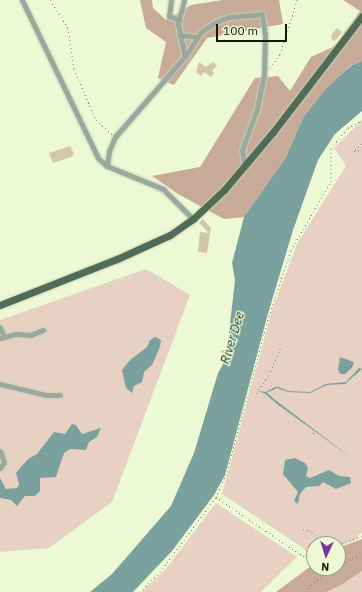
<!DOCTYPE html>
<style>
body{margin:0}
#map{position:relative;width:362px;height:592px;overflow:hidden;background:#edf8d4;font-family:"IBM Plex Sans",sans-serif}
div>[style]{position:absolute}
.green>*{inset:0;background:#e7d1c3}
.forest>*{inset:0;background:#c7aa98}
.water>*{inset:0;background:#7ba19e}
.stream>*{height:1.5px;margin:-0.75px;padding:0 0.75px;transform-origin:0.75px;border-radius:0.75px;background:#7ba19e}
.building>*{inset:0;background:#d4c7a9}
.path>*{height:1px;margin-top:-0.5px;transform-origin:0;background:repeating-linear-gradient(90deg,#767d66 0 1px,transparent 0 4px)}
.roads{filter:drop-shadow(0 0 1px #cad4b4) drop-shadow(0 0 1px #cad4b4)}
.minor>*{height:5px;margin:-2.5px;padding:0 2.5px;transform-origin:2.5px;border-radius:2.5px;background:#9aa89e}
.major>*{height:7px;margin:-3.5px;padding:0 3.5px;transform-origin:3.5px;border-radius:3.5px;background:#516b59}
span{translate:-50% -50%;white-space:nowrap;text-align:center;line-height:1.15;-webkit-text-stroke:3px #edf8d4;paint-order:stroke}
.water-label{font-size:13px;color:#0d3432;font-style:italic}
.north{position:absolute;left:306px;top:536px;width:40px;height:40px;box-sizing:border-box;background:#edf8d4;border:1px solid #969e84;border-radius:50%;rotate:184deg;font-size:11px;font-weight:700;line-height:16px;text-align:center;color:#14180b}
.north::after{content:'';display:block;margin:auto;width:14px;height:18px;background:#7f31a2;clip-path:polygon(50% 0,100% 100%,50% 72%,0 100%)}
.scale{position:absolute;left:216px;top:24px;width:71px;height:18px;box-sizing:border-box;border:2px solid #14180b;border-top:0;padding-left:5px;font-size:12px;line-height:14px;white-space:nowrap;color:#14180b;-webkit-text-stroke:3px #edf8d4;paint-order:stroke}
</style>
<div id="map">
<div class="green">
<i style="clip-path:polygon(362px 120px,362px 533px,358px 535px,358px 539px,338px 547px,338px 544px,314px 544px,314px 560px,303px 548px,222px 494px,272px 310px,298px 242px,346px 166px,334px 148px)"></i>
<i style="clip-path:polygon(146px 269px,190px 295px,112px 502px,49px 548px,0 552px,0 320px)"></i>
<i style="clip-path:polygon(216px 503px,297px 557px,261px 592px,141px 592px,165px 570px)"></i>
<i style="clip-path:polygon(362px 539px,362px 592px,276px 592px,314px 564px,314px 568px,338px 568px,338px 548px)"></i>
</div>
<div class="forest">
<i style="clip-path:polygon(140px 0,152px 0,153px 8px,166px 20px,191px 5px,223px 0,279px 0,283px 24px,207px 38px,174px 85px,158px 78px,166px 42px,146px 28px)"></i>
<i style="clip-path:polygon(343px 0,362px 0,362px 61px,351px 65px,303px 118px,286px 157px,244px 217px,224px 219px,178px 194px,152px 176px,200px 167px,255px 78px,278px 76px,290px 91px,311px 57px,335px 46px,360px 11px)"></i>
<i style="clip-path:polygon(362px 539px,362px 571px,341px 585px,326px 592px,276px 592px,314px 564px,314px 568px,338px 568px,338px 548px)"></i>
</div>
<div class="water">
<i style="clip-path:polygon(362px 61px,362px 111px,335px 134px,318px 160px,293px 230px,267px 317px,225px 475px,214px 495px,172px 551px,133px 592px,90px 592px,112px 574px,171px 506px,194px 453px,218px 373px,226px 359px,235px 280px,232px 263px,244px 217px,286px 157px,303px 118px,325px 90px,352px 65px)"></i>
<i style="clip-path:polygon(155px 337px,161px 340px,160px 347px,152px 365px,144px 372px,142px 382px,134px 386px,132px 393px,126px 388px,122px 370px,129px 361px,147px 347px,150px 340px)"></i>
<i style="clip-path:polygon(340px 357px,354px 362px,352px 368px,345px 374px,341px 374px,338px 370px)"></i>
<i style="clip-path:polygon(359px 368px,362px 369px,345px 384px,327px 385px,310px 393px,288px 392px,277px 388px,266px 393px,353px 459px,277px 404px,266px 394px,258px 391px,266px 392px,275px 387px,279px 387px,288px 391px,310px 392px,326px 384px,346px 382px)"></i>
<i style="clip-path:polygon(72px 424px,76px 425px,82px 434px,101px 428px,97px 437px,89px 442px,86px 450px,70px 449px,64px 453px,56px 477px,40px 478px,40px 491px,35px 496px,25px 496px,17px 506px,11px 500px,0 498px,0 478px,6px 489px,17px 488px,19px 484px,16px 473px,28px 459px,37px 454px,54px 432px,65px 434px)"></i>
<i style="clip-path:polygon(295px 458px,305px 463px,308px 468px,306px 476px,310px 478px,329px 470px,339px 476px,350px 477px,351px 483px,336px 489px,323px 482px,319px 486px,306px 487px,300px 494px,298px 504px,294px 501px,298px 492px,283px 474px,285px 460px)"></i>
</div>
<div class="stream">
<i style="left:266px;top:393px;width:8px;rotate:40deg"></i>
</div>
<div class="building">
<i style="clip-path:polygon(337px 28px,342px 32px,335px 41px,331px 39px,332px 34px)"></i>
<i style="clip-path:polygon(199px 62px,206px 67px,213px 62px,217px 65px,212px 71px,214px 73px,211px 77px,204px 72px,201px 76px,196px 72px)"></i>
<i style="clip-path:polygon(70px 146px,74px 154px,71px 157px,53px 163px,49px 153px)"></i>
<i style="clip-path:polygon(203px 219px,211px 228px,207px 253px,198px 252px,200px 232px,209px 233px,199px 223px)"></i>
</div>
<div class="path">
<i style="left:50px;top:0;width:33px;rotate:57deg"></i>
<i style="left:68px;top:28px;width:41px;rotate:81.7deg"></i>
<i style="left:74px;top:69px;width:56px;rotate:66.7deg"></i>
<i style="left:96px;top:120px;width:21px;rotate:41deg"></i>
<i style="left:270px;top:68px;width:17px;rotate:-54deg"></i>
<i style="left:280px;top:54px;width:57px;rotate:-72.5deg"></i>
<i style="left:362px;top:144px;width:11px;rotate:139deg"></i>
<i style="left:354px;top:151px;width:8px;rotate:-7deg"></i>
<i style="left:271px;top:385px;width:9px;rotate:63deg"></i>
<i style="left:256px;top:393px;width:22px;rotate:-54deg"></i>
<i style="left:269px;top:375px;width:30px;rotate:-67deg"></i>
<i style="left:294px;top:421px;width:6px;rotate:-51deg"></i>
<i style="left:313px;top:433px;width:5px;rotate:-22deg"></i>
<i style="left:216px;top:497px;width:24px;rotate:-66deg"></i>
<i style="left:226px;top:475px;width:165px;rotate:-74.9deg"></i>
<i style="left:269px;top:316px;width:70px;rotate:-71.6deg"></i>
<i style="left:291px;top:250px;width:80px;rotate:-59.9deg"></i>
<i style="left:331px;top:181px;width:33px;rotate:-90deg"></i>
<i style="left:331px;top:148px;width:26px;rotate:-50deg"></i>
<i style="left:348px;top:128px;width:16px;rotate:-30deg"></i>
<i style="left:303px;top:529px;width:9px;rotate:18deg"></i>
<i style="left:312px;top:532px;width:16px;rotate:47deg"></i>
<i style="left:338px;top:544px;width:25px;rotate:-18deg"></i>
<i style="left:314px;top:555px;width:10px;rotate:107deg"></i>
<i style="left:311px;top:565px;width:8px;rotate:50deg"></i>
<i style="left:316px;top:571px;width:8px;rotate:14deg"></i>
<i style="left:338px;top:565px;width:26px;rotate:-25deg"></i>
<i style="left:140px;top:592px;width:28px;rotate:-45deg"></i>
<i style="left:160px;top:572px;width:94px;rotate:-53.3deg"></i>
<i style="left:216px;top:497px;width:102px;rotate:34.2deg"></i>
<i style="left:300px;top:554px;width:13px;rotate:29deg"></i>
<i style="left:306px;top:592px;width:9px;rotate:-54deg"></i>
<i style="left:311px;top:585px;width:28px;rotate:-38deg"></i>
<i style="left:324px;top:592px;width:6px;rotate:-45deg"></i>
</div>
<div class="roads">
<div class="minor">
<i style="left:22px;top:0;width:175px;rotate:64.3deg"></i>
<i style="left:98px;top:158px;width:12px;rotate:42deg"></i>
<i style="left:107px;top:166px;width:61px;rotate:22.3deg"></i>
<i style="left:163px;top:189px;width:42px;rotate:45deg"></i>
<i style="left:171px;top:0;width:16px;rotate:97deg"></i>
<i style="left:169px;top:16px;width:11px;rotate:22deg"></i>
<i style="left:184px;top:0;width:25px;rotate:104deg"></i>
<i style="left:178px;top:24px;width:33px;rotate:78deg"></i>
<i style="left:180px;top:35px;width:17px;rotate:7deg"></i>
<i style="left:107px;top:166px;width:15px;rotate:-82deg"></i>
<i style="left:109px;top:151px;width:15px;rotate:-67deg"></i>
<i style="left:115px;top:137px;width:108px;rotate:-49.1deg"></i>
<i style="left:186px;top:55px;width:27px;rotate:-57deg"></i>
<i style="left:201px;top:32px;width:18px;rotate:-34deg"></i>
<i style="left:216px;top:22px;width:15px;rotate:-20deg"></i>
<i style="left:230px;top:17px;width:32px;rotate:-5deg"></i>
<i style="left:262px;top:14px;width:21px;rotate:82deg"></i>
<i style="left:265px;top:35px;width:40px;rotate:91.4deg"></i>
<i style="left:264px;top:75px;width:35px;rotate:102deg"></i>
<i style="left:257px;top:109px;width:44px;rotate:110.1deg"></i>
<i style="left:242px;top:150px;width:15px;rotate:79deg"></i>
<i style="left:0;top:327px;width:11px;rotate:68deg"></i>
<i style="left:4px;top:337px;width:4px;rotate:166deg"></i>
<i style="left:4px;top:337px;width:12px;rotate:-14deg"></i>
<i style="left:16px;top:334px;width:15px;rotate:4deg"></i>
<i style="left:31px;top:335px;width:13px;rotate:-23deg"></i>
<i style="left:0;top:384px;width:47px;rotate:13.4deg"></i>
<i style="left:46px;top:395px;width:14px"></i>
<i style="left:0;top:451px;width:12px;rotate:70deg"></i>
<i style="left:4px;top:462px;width:7px;rotate:124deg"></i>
</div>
<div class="major">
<i style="left:0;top:305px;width:126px;rotate:-21.5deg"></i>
<i style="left:117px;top:259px;width:58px;rotate:-24.4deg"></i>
<i style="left:170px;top:235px;width:28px;rotate:-35deg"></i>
<i style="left:193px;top:219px;width:42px;rotate:-43.1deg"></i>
<i style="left:224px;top:190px;width:76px;rotate:-49.8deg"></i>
<i style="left:273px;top:132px;width:146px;rotate:-52.5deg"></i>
</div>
</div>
<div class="water-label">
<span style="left:233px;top:338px;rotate:-73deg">River Dee</span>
</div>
<div class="north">N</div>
<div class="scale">100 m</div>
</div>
